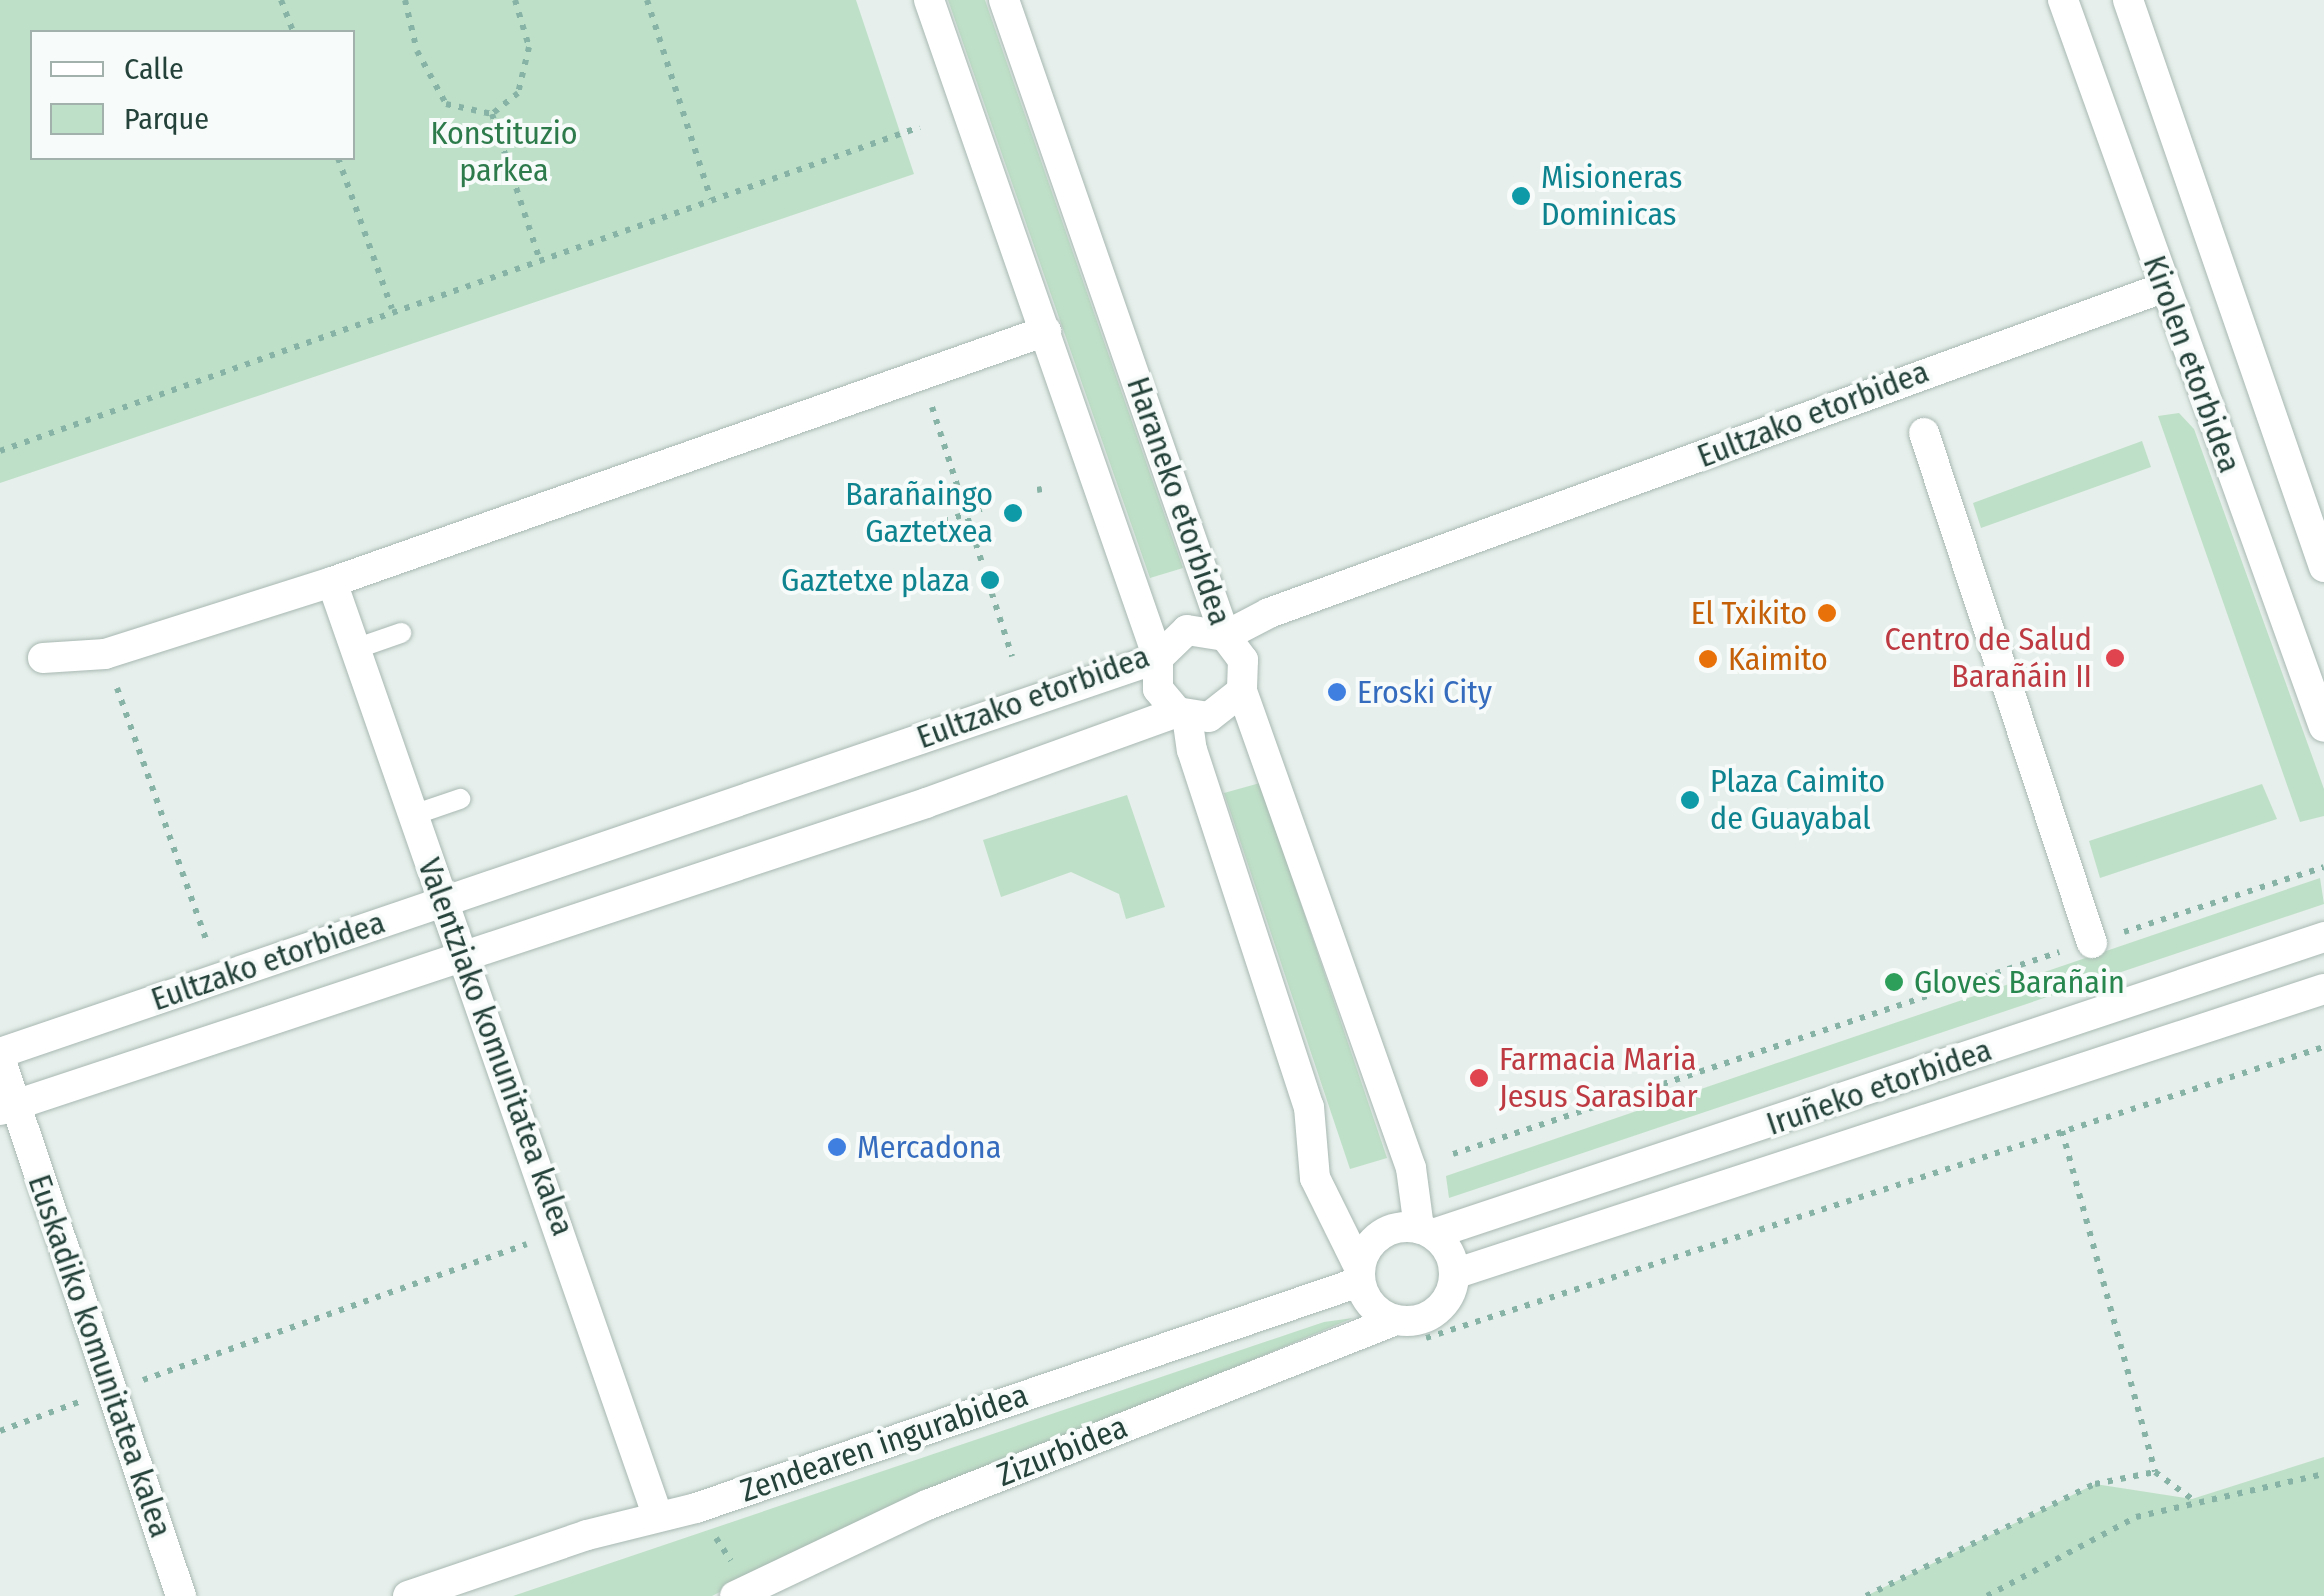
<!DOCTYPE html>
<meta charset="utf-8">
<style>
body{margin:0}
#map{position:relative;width:2324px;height:1596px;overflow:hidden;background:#e6efeb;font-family:"Fira Sans Condensed",sans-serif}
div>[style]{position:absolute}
.green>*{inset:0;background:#bfe0c8}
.path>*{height:6px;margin-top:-3px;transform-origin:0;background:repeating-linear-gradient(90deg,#86b3a5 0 5px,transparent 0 13px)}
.roads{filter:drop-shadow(0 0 2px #a8b8b2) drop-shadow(0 0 2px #a8b8b2)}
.service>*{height:20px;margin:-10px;padding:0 10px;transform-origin:10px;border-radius:10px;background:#fff}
.pedestrian>*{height:30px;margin:-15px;padding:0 15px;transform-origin:15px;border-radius:15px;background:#fff}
.minor>*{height:30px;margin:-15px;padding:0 15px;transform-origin:15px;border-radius:15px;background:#fff}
.tertiary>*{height:30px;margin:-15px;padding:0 15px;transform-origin:15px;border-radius:15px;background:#fff}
.tertiary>.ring{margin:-15px;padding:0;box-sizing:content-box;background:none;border:30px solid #fff;border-radius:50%}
.secondary>*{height:30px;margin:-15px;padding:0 15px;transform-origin:15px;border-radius:15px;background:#fff}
.dots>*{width:28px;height:28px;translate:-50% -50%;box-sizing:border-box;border:5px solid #f7fbf9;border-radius:50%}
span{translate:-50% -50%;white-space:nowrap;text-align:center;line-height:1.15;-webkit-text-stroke:8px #f7fbf9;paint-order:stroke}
.park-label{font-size:32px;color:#2d7a4b}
.culture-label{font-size:32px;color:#0d838f}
.left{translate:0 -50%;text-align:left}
.right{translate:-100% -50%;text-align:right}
.street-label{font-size:32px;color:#24423a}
.food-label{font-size:32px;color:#c56008}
.health-label{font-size:32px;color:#be3a42}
.shop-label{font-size:32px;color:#366cbe}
.leisure-label{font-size:32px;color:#27864d}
.legend{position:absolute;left:30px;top:30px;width:325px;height:130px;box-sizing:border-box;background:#f7fbf9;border:2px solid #a3b1ad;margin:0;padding:12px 18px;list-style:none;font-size:30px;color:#24423a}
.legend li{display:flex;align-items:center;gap:20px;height:50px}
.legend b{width:50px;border:2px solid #a3b1ad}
</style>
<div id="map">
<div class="green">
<i style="clip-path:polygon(evenodd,0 0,856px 0,914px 174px,0 483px,0 0,32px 32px,352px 32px,352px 158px,32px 158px,32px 32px)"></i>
<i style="clip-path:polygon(948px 0,985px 0,1183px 568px,1150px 578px)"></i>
<i style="clip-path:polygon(2179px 413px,2194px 429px,2324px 789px,2324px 816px,2300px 822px,2158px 416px)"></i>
<i style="clip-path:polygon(2142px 441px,2151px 467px,1981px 528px,1973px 503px)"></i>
<i style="clip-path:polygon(1260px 783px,1387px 1158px,1350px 1169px,1224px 793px)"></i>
<i style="clip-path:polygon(2262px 784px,2277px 819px,2100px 878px,2089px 841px)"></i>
<i style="clip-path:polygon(1127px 795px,1165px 907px,1126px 919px,1119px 894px,1071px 872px,1001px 897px,983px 840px)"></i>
<i style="clip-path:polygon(2320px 878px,2324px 904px,1449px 1198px,1446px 1176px)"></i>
<i style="clip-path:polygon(1353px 1318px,838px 1532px,712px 1596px,513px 1596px,1324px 1322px)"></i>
<i style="clip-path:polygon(2324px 1457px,2324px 1596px,1866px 1596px,2095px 1484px,2192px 1499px)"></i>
</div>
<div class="path">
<i style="left:281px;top:0;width:34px;rotate:69deg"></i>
<i style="left:405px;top:0;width:52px;rotate:76.8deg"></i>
<i style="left:417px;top:51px;width:60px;rotate:61.3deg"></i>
<i style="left:446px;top:104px;width:47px;rotate:12.3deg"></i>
<i style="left:515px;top:0;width:49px;rotate:73.4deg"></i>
<i style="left:529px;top:47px;width:47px;rotate:103.4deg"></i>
<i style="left:518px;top:93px;width:33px;rotate:141deg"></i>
<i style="left:492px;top:114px;width:151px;rotate:71.9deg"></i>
<i style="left:647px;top:0;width:209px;rotate:72.2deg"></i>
<i style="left:338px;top:158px;width:160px;rotate:70.3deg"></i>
<i style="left:932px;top:407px;width:262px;rotate:72.2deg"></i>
<i style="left:0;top:451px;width:975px;rotate:-19.4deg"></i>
<i style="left:1037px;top:490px;width:5px;rotate:-11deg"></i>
<i style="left:931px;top:525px;width:53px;rotate:-17.4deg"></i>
<i style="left:117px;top:688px;width:269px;rotate:70.5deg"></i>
<i style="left:2124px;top:932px;width:210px;rotate:-18deg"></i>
<i style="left:2062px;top:1131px;width:353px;rotate:74.7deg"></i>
<i style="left:2155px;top:1472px;width:46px;rotate:36.1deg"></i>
<i style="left:1453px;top:1154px;width:639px;rotate:-18.43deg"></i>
<i style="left:1426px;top:1338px;width:944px;rotate:-17.96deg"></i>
<i style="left:143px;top:1380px;width:407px;rotate:-19.5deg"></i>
<i style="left:0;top:1431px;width:84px;rotate:-20.2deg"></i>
<i style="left:716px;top:1538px;width:27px;rotate:57deg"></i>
<i style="left:1866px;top:1596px;width:255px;rotate:-26.1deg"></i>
<i style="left:2095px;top:1484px;width:61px;rotate:-11.3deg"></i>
<i style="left:1987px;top:1596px;width:169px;rotate:-27.9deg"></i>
<i style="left:2136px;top:1517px;width:193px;rotate:-12.9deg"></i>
</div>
<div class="roads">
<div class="service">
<i style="left:355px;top:649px;width:49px;rotate:-19.2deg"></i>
<i style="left:413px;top:815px;width:50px;rotate:-18.8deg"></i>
</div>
<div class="pedestrian">
<i style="left:1924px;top:433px;width:537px;rotate:71.77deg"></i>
<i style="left:0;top:1058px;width:568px;rotate:71.41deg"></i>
</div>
<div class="minor">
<i style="left:929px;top:0;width:697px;rotate:70.81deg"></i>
<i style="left:1158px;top:658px;width:31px;rotate:90deg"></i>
<i style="left:1158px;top:689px;width:30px;rotate:50deg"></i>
<i style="left:1004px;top:0;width:673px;rotate:70.84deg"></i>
<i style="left:1225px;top:636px;width:30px;rotate:53deg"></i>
<i style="left:1243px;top:660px;width:31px;rotate:92deg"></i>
<i style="left:1242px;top:691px;width:506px;rotate:70.49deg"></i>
<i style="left:1411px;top:1168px;width:61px;rotate:82.4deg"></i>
<i style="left:332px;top:582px;width:987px;rotate:70.78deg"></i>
<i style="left:1225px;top:636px;width:50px;rotate:-27.6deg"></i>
<i style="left:1269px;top:613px;width:953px;rotate:-19.99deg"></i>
<i style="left:43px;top:658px;width:62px;rotate:-3.7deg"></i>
<i style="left:105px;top:654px;width:238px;rotate:-17.6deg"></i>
<i style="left:332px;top:582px;width:757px;rotate:-19.37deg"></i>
<i style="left:1187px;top:716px;width:34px;rotate:82deg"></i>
<i style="left:1192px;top:750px;width:376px;rotate:71.9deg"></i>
<i style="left:1309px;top:1107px;width:71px;rotate:85.2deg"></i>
<i style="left:1315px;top:1178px;width:99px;rotate:63.7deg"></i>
<i style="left:0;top:1053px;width:1224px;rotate:-18.83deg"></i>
<i style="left:1158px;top:658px;width:40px;rotate:-44deg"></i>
<i style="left:1187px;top:630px;width:38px;rotate:9deg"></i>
<i style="left:0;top:1110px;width:976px;rotate:-18.34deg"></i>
<i style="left:926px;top:803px;width:267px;rotate:-19.9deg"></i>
<i style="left:1177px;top:712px;width:32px;rotate:9deg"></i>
<i style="left:1209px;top:717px;width:42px;rotate:-38.2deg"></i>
<i style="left:408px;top:1596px;width:189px;rotate:-18.8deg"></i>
<i style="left:587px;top:1535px;width:112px;rotate:-13.9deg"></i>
<i style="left:696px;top:1508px;width:700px;rotate:-18.82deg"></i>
<i style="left:735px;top:1596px;width:212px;rotate:-25.4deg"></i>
<i style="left:927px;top:1505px;width:504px;rotate:-21.53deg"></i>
</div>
<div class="tertiary">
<i class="ring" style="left:1360px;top:1227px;width:64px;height:64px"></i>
<i style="left:1433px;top:1234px;width:939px;rotate:-18.43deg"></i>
<i style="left:1454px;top:1274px;width:915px;rotate:-18.14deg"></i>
</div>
<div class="secondary">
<i style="left:2063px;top:0;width:772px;rotate:70.25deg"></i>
<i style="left:2128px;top:0;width:600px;rotate:70.93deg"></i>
</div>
</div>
<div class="dots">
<i style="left:1521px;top:196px;background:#0f9aa8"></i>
<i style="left:1013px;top:513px;background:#0f9aa8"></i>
<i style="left:990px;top:580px;background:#0f9aa8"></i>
<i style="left:1827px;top:613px;background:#e8710a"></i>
<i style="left:2115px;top:658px;background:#e0444e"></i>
<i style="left:1708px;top:659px;background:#e8710a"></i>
<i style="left:1337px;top:692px;background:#3f7fe0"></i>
<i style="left:1690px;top:800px;background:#0f9aa8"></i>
<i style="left:1894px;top:982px;background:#2e9e5b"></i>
<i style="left:1479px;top:1078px;background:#e0444e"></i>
<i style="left:837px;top:1147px;background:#3f7fe0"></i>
</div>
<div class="park-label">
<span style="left:504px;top:152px">Konstituzio<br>parkea</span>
</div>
<div class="culture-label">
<span class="left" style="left:1541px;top:196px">Misioneras<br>Dominicas</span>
<span class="right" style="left:993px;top:513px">Barañaingo<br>Gaztetxea</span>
<span class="right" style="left:970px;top:580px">Gaztetxe plaza</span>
<span class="left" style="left:1710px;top:800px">Plaza Caimito<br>de Guayabal</span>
</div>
<div class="street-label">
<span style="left:2192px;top:364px;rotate:70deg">Kirolen etorbidea</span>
<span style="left:1813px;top:414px;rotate:-21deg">Eultzako etorbidea</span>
<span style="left:1179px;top:501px;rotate:71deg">Haraneko etorbidea</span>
<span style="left:1033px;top:697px;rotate:-20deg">Eultzako etorbidea</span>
<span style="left:268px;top:961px;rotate:-19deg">Eultzako etorbidea</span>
<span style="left:496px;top:1047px;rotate:70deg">Valentziako komunitatea kalea</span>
<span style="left:1879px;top:1087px;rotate:-19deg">Iruñeko etorbidea</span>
<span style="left:100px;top:1356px;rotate:71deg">Euskadiko komunitatea kalea</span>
<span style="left:884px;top:1443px;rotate:-19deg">Zendearen ingurabidea</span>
<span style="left:1062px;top:1451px;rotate:-22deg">Zizurbidea</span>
</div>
<div class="food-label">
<span class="right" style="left:1807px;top:613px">El Txikito</span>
<span class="left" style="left:1728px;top:659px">Kaimito</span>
</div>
<div class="health-label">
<span class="right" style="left:2092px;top:658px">Centro de Salud<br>Barañáin II</span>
<span class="left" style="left:1499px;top:1078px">Farmacia Maria<br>Jesus Sarasibar</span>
</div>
<div class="shop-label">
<span class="left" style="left:1357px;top:692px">Eroski City</span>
<span class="left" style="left:857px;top:1147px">Mercadona</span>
</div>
<div class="leisure-label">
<span class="left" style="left:1914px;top:982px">Gloves Barañain</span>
</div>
<ul class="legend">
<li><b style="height:12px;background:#fff"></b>Calle</li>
<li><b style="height:28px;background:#bfe0c8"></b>Parque</li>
</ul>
</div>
